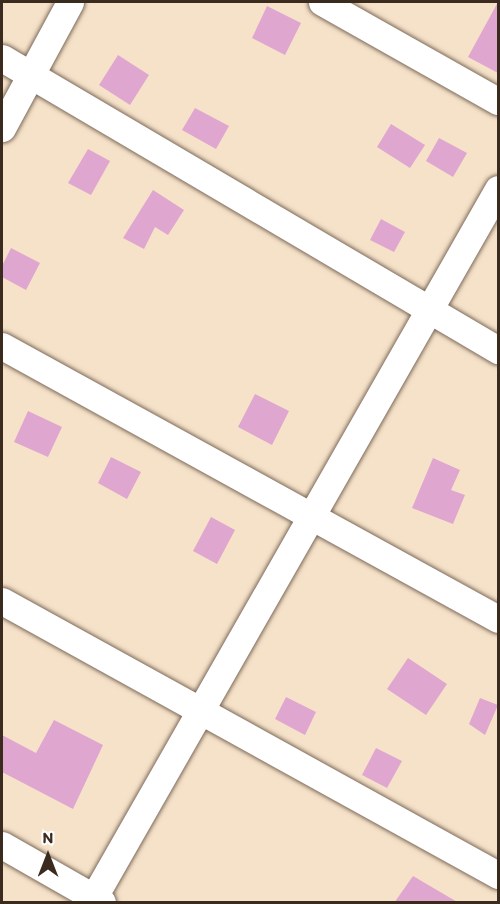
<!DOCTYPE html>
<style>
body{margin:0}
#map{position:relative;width:500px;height:904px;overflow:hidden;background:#f6e2c9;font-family:Itim,sans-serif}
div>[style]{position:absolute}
.building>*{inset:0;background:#dfa6d0}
.roads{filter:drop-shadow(0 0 2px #7c6a5a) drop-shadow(0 0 2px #7c6a5a)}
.minor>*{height:27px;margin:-13.5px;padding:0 13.5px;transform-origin:13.5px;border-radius:13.5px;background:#fff}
span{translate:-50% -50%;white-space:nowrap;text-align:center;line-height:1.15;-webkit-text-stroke:5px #fff;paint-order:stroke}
.frame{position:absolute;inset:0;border:3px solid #3b2a1e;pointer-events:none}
.north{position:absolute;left:18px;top:826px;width:60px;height:60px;-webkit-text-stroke:4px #fff;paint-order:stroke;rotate:0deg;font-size:16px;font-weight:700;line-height:24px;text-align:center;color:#3b2a1e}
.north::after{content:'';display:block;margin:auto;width:21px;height:27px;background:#3b2a1e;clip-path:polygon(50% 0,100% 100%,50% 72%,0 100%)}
</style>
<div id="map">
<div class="building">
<i style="clip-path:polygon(498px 2px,498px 73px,468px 57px)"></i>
<i style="clip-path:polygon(267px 6px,301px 23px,285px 55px,252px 38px)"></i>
<i style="clip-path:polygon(118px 55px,149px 75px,130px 105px,99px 85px)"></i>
<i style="clip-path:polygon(195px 108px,229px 126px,216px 149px,182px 130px)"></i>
<i style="clip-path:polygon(391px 124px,425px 145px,410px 168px,377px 147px)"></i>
<i style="clip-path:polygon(439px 138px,467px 153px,453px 177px,426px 161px)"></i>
<i style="clip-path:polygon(88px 149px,110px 161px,91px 195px,68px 183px)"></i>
<i style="clip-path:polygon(153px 190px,184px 210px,168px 235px,155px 227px,144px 249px,123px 238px)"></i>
<i style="clip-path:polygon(381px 219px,405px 232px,394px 252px,370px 240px)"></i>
<i style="clip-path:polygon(11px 248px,40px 263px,26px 290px,2px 277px,2px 266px)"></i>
<i style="clip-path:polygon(255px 394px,289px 411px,272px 445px,238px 427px)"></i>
<i style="clip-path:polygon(28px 411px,62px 427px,48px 457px,14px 442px)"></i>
<i style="clip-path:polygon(111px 457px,141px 472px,127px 499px,98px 483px)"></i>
<i style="clip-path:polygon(433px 458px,460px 470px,451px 490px,465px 495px,453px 524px,412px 508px)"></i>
<i style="clip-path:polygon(211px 517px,235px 530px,217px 564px,193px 551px)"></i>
<i style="clip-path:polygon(408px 658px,447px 684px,426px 715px,387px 689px)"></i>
<i style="clip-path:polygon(286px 697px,316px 712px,305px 735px,275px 719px)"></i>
<i style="clip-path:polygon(480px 698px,498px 705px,485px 735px,469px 724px)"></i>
<i style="clip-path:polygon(54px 720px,103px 745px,73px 809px,2px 772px,2px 735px,36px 753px)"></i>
<i style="clip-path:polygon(376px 748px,402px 761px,387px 788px,362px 775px)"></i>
<i style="clip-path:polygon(413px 876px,459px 903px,394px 903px)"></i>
</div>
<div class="roads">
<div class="minor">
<i style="left:322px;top:2px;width:202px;rotate:29.4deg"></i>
<i style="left:2px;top:58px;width:576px;rotate:30.49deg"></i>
<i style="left:2px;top:128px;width:143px;rotate:-61.6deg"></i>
<i style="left:2px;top:346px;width:566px;rotate:28.83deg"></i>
<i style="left:2px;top:601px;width:567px;rotate:28.92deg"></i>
<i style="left:2px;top:845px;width:115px;rotate:29.7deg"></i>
<i style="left:91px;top:902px;width:821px;rotate:-60.28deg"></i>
</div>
</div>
<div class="frame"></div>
<div class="north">N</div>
</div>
